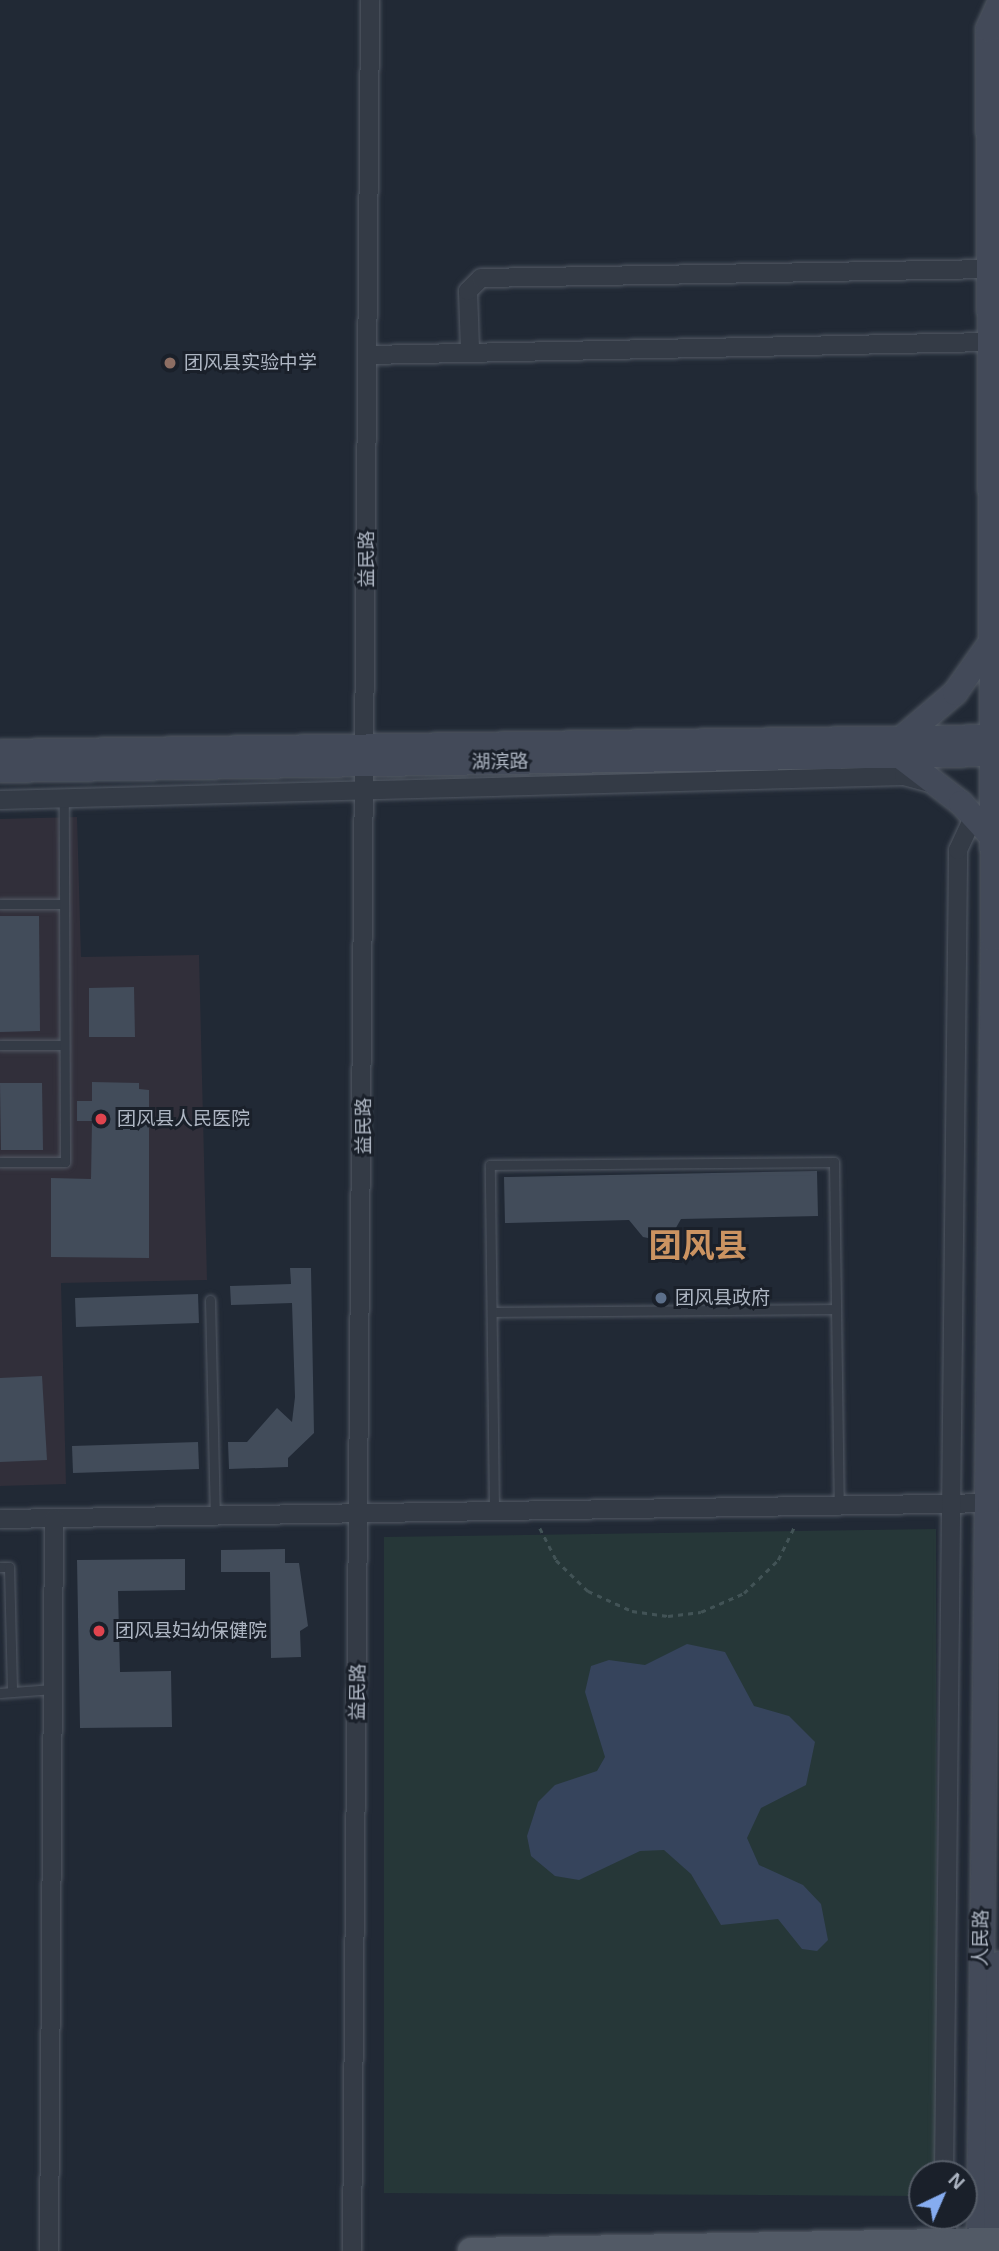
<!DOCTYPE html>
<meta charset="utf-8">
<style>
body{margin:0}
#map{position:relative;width:999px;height:2251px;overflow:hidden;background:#212935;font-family:Arial,"Noto Sans SC",sans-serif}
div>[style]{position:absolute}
.medical>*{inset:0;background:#312f3a}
.green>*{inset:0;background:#263738}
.water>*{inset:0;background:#36445c}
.building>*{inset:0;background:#424c5a}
.path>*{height:2.5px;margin-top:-1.25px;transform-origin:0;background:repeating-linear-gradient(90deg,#425356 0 5px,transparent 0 10px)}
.roads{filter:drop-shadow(0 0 2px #525964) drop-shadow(0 0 2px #525964)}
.lane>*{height:9px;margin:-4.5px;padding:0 4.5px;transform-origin:4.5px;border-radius:4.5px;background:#343b46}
.street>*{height:18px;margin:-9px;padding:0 9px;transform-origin:9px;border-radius:9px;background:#343b46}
.secondary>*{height:24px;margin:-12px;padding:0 12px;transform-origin:12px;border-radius:12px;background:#434a59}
.primary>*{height:26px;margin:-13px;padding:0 13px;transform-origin:13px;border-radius:13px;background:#525a66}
.dots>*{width:19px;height:19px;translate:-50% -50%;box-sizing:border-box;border:4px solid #1a202a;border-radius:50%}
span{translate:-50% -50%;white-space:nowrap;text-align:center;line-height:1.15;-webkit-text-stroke:6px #1a202a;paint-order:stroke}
.poi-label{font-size:19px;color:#aeb6c3}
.left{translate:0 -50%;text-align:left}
.street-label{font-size:19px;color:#aeb6c3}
.town-label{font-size:33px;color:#cb9361;font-weight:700}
.north{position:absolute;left:908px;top:2160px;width:70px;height:70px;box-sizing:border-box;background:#1a202a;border:2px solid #555c67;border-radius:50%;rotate:44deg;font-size:19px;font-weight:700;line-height:28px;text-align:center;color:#aeb6c3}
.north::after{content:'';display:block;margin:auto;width:24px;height:32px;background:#86acf0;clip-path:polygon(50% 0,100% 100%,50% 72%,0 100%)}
</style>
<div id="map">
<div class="medical">
<i style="clip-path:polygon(77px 817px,81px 957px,199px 955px,207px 1280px,61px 1283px,66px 1484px,0 1486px,0 819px)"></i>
</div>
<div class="green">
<i style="clip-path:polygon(936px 1529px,937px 2174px,922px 2174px,922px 2196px,384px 2193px,384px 1537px)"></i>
</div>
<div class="water">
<i style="clip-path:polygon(687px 1644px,725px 1652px,754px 1706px,789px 1716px,815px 1742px,806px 1785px,761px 1808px,747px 1838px,759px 1865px,803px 1885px,821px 1904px,828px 1940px,817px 1951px,802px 1949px,778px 1919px,721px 1925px,691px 1874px,664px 1850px,640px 1851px,579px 1880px,555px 1876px,531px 1856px,527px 1836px,538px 1802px,555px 1785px,597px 1771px,605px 1757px,585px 1692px,591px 1666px,609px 1660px,645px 1665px)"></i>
</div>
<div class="building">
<i style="clip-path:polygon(0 916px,39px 916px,40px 1031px,0 1032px)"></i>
<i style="clip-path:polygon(134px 987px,135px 1037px,89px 1037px,89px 988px)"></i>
<i style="clip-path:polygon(92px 1082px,139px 1083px,139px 1089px,149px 1090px,149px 1258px,51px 1257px,51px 1178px,91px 1179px,92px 1121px,77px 1121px,77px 1101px,92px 1101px)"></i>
<i style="clip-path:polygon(0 1083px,42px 1083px,43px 1150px,1px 1150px)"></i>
<i style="clip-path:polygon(817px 1171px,818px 1216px,681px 1219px,673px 1233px,658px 1240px,643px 1237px,629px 1220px,505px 1223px,504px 1177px)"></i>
<i style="clip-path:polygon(290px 1268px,311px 1268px,314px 1433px,288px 1458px,288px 1467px,229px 1469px,228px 1442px,247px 1442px,277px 1408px,292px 1422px,295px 1397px,292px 1303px,231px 1305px,230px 1286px,291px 1284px)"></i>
<i style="clip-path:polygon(198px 1294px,199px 1323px,76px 1327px,75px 1298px)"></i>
<i style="clip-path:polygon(42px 1376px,47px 1460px,0 1462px,0 1378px)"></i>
<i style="clip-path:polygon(198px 1442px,199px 1469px,73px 1473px,72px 1446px)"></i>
<i style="clip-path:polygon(285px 1549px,285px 1563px,299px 1563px,308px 1626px,300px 1631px,301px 1657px,271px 1658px,270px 1572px,221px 1572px,221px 1550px)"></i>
<i style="clip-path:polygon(185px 1559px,185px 1590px,118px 1591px,120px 1672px,171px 1671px,172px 1727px,80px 1728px,77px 1560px)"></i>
</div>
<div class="path">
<i style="left:540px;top:1528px;width:36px;rotate:63deg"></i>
<i style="left:556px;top:1560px;width:45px;rotate:44.1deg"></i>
<i style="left:588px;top:1591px;width:48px;rotate:24.4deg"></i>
<i style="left:632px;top:1611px;width:36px;rotate:8deg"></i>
<i style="left:668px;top:1616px;width:33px;rotate:-7deg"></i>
<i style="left:701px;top:1612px;width:47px;rotate:-23.8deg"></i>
<i style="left:744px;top:1593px;width:47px;rotate:-44.1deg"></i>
<i style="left:778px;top:1560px;width:39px;rotate:-64deg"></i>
</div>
<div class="roads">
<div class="lane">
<i style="left:0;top:904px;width:64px"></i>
<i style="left:0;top:1045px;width:64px"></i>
<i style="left:0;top:1162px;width:65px"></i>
<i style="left:65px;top:1162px;width:363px;rotate:-90.2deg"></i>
<i style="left:210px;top:1300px;width:216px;rotate:88.7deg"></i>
<i style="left:492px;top:1312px;width:344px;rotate:-0.5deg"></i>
<i style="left:494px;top:1512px;width:347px;rotate:-90.7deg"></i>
<i style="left:490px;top:1165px;width:344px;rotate:-0.5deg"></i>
<i style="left:834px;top:1162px;width:345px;rotate:89.2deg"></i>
<i style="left:0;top:1567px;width:9px"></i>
<i style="left:9px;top:1567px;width:125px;rotate:88.6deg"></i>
<i style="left:0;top:1693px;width:53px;rotate:-4.3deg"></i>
</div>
<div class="street">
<i style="left:470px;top:349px;width:58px;rotate:-92deg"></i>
<i style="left:468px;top:291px;width:18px;rotate:-45deg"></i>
<i style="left:481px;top:278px;width:509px;rotate:-1.01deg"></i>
<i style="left:368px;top:355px;width:622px;rotate:-1.2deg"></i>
<i style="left:0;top:800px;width:904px;rotate:-1.52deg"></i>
<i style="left:904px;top:776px;width:27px;rotate:15deg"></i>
<i style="left:0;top:1519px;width:997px;rotate:-0.92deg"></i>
<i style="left:944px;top:2174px;width:1324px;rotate:-89.39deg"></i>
<i style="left:958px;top:850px;width:38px;rotate:-65deg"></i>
<i style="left:946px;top:2216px;width:35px;rotate:85deg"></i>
<i style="left:49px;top:2251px;width:733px;rotate:-89.61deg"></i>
<i style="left:352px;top:2251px;width:2251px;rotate:-89.54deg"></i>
</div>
<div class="secondary">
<i style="left:901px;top:739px;width:71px;rotate:-40.4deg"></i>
<i style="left:955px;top:693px;width:62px;rotate:-54.8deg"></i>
<i style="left:0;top:752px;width:999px;rotate:-0.86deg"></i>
<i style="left:901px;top:757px;width:76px;rotate:37.5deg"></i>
<i style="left:961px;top:803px;width:46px;rotate:47.6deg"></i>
<i style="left:0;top:770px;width:999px;rotate:-0.92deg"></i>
<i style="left:979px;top:2251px;width:1313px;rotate:-89.39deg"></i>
<i style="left:993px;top:938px;width:909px;rotate:-90.32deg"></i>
<i style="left:988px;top:29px;width:27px;rotate:-66deg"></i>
<i style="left:996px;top:2251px;width:287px;rotate:-89.4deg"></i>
</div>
<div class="primary">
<i style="left:471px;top:2251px;width:528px;rotate:-1.09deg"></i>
</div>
</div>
<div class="dots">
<i style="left:170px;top:363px;background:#8d6e63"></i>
<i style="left:101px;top:1119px;background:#e0444e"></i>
<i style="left:661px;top:1298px;background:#5c6f8a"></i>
<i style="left:99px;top:1631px;background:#e0444e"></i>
</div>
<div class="poi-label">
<span class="left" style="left:184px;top:363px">团风县实验中学</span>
<span class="left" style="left:117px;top:1119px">团风县人民医院</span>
<span class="left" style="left:675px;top:1298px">团风县政府</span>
<span class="left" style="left:115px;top:1631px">团风县妇幼保健院</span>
</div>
<div class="street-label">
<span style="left:367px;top:559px;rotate:-90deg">益民路</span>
<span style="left:500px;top:762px;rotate:-1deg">湖滨路</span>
<span style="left:364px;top:1126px;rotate:-90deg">益民路</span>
<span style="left:358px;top:1692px;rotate:-89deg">益民路</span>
<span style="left:981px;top:1938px;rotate:-89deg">人民路</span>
</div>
<div class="town-label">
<span style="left:698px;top:1246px">团风县</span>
</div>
<div class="north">N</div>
</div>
